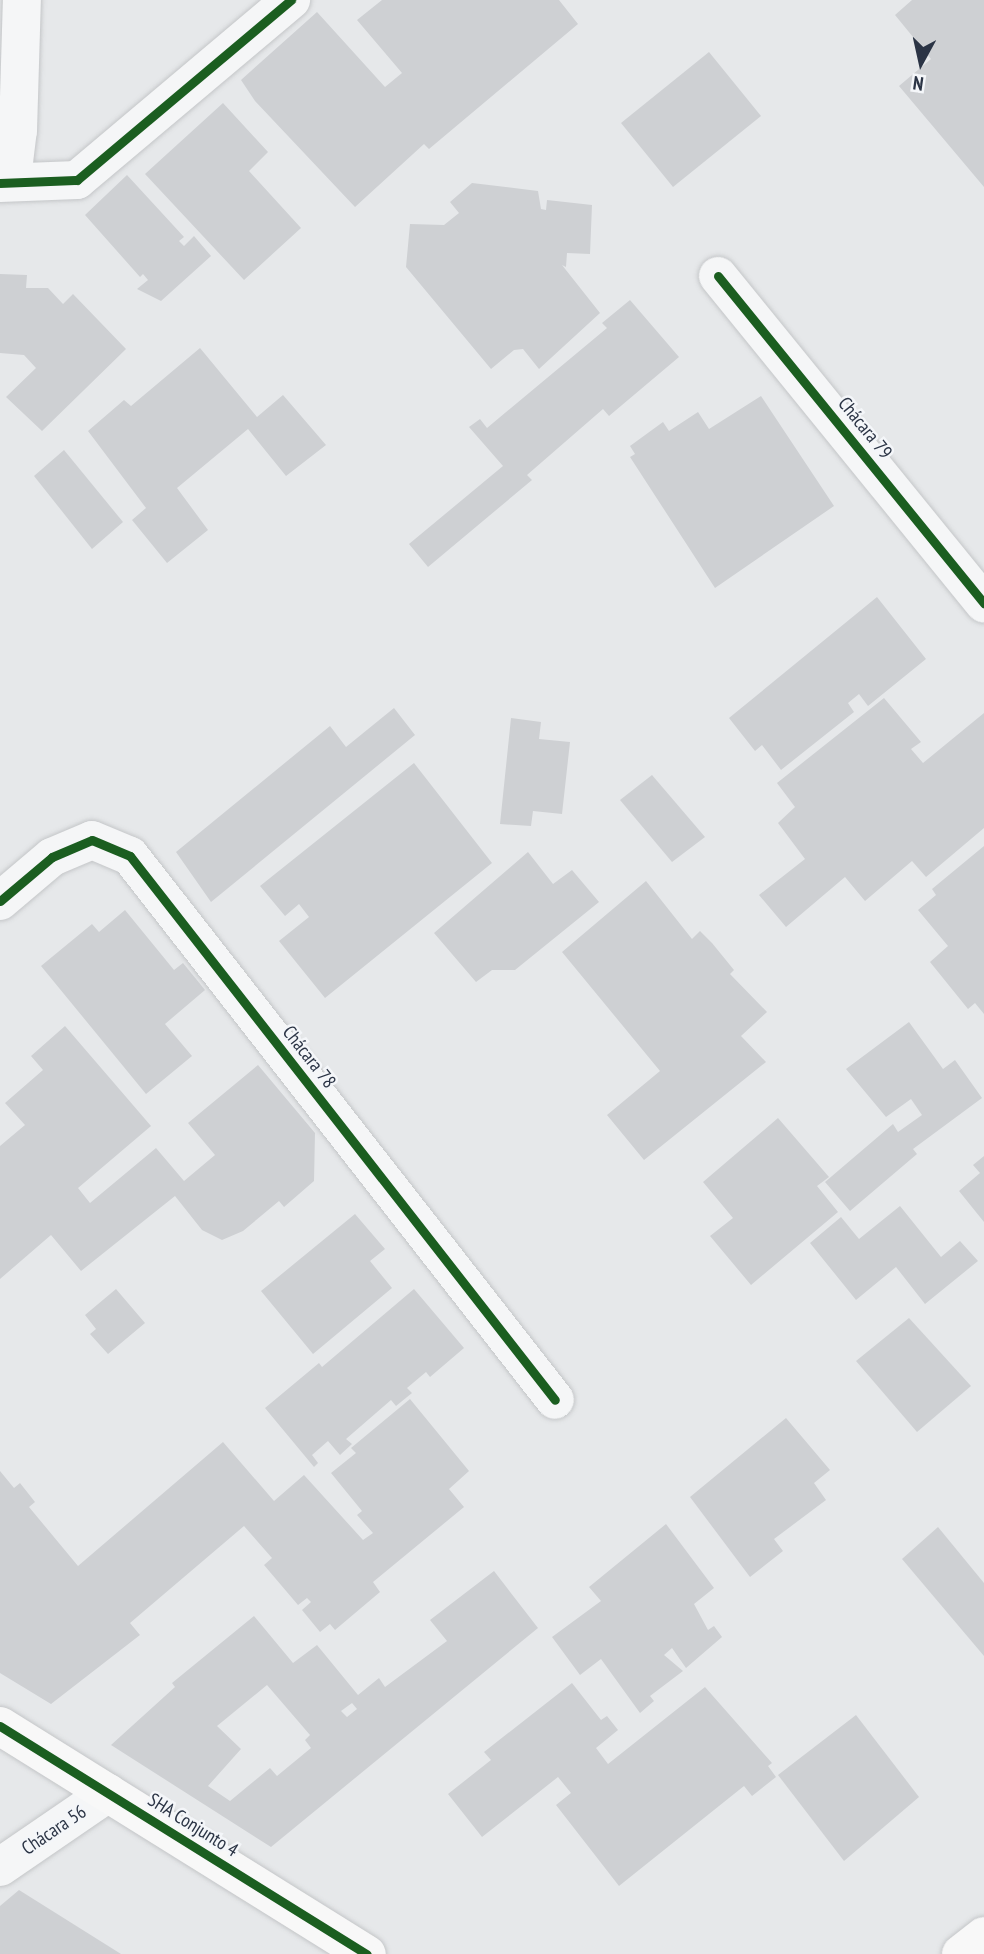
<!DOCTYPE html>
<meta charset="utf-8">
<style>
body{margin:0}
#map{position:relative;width:984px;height:1954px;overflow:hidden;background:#e6e8ea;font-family:"PT Sans Narrow",sans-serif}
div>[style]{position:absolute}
.building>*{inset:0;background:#ced0d3}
.roads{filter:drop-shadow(0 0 2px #c4c6c8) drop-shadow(0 0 2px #c4c6c8)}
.street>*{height:38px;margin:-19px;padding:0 19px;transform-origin:19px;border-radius:19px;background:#f5f6f7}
.secondary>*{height:38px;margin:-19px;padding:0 19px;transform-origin:19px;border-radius:19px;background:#f8f8f8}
.cycleway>*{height:9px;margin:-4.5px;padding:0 4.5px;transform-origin:4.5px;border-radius:4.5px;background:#1b5e20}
span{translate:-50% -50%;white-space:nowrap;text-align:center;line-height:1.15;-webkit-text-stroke:5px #f4f6f9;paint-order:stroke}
.street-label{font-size:19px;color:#2b3445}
.north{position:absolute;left:886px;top:28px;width:70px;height:70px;-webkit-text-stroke:5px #f4f6f9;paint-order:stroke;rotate:188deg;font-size:19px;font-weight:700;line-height:28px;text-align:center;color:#2b3445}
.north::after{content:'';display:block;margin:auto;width:24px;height:32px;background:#2b3445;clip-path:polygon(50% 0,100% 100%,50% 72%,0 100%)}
</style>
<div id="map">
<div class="building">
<i style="clip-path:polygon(382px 0,559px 0,578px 24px,429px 149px,424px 144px,355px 207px,255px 101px,241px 80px,317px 12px,385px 87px,402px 73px,357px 20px)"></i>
<i style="clip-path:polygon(912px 0,984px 0,984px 187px,899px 86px,931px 59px,895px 15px)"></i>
<i style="clip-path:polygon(709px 52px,761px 116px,673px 187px,621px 123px)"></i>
<i style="clip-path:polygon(223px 103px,268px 152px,249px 171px,301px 228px,244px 280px,145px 174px)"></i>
<i style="clip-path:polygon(127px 175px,184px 237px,179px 241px,184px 246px,194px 236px,211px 256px,161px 301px,137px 289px,148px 280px,143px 274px,140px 277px,85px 215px)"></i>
<i style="clip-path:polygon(472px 183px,538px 191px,541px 209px,546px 210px,547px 200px,592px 205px,590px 254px,567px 253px,566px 267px,562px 265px,600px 313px,539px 369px,523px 349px,514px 350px,491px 369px,406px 267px,410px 224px,444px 225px,459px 213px,450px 202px)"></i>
<i style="clip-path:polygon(0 274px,27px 275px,26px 288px,48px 288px,63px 304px,73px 294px,126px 349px,42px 431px,6px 397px,36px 368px,24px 355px,0 353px)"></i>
<i style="clip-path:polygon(630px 300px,679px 357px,609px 416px,603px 409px,527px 475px,532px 480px,428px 567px,409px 544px,503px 466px,469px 427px,480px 419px,487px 428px,607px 328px,602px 323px)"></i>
<i style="clip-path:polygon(200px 348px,257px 417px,283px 395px,326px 445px,286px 476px,248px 429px,177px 488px,208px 530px,167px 563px,132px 520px,146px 508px,88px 431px,124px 400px,131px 406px)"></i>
<i style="clip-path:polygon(761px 396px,834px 506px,715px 588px,630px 457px,635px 454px,630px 446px,663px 422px,669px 431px,698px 412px,709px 429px)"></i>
<i style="clip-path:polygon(64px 450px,123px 522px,92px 549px,34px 476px)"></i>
<i style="clip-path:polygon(877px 597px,926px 659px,868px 706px,859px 694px,848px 703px,854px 712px,781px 770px,762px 745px,755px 751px,729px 718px)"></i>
<i style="clip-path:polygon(884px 698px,921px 742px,911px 749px,923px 763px,984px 713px,984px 828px,926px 877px,912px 861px,865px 901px,845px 877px,786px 927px,759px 895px,805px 859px,778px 823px,795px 807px,777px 783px)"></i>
<i style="clip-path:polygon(394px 708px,415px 735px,211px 902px,176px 852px,330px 726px,346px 747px)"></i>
<i style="clip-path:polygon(511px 718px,541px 722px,539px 739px,570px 742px,562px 814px,533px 811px,531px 826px,500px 824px)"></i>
<i style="clip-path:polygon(414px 763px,492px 863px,325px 998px,279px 941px,309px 917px,299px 904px,285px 916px,260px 886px)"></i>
<i style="clip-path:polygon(652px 775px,705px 837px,672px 862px,620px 800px)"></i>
<i style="clip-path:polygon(984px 846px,984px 1014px,975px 1003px,968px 1009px,930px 962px,948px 946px,918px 910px,936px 895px,932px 889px)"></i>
<i style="clip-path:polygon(528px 852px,553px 884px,572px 870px,599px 902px,515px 970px,492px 970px,476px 982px,434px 933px)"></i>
<i style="clip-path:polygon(646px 881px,692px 939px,700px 931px,712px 943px,734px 970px,730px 974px,767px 1012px,741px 1036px,766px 1062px,644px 1160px,607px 1115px,660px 1071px,562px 952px)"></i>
<i style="clip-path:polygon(125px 910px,174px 970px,183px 963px,205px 990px,165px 1024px,192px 1056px,146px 1094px,41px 966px,92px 924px,99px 932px)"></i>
<i style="clip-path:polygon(909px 1022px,943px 1069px,955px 1060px,982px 1098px,913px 1149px,917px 1154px,850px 1211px,825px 1182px,893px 1124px,898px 1132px,922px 1115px,911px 1099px,886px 1117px,846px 1069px)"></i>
<i style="clip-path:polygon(65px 1026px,151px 1126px,78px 1188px,90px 1203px,156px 1148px,184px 1181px,215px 1155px,188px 1123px,258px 1065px,315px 1133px,314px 1181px,284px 1207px,279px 1201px,243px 1231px,222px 1240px,202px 1230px,175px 1196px,81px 1271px,51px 1235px,0 1279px,0 1146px,25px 1125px,5px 1103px,43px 1070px,31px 1056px)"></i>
<i style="clip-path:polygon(778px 1118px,829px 1177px,817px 1186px,838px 1212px,751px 1285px,710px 1236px,733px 1218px,703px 1182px)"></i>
<i style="clip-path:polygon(984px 1156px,984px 1222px,959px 1191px,980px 1173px,973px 1165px)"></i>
<i style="clip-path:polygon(900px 1206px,941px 1257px,960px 1241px,978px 1261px,925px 1304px,896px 1267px,856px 1300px,810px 1243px,841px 1217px,859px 1239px)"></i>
<i style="clip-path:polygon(355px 1214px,385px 1249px,370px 1261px,392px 1288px,313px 1354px,261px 1291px)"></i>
<i style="clip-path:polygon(116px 1289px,145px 1323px,108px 1354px,90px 1334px,96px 1329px,85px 1315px)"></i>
<i style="clip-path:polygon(414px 1289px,464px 1348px,430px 1377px,426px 1372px,407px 1388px,412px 1393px,396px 1406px,391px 1400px,346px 1439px,352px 1444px,340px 1455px,328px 1441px,312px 1455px,318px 1463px,314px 1467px,265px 1408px,319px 1363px,322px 1367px)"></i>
<i style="clip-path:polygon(909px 1318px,971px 1386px,917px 1432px,856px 1361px)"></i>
<i style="clip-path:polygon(410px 1399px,469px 1471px,449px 1489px,464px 1507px,373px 1582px,380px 1592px,335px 1630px,330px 1624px,320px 1632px,302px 1610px,311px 1602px,307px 1598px,298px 1605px,264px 1565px,272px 1558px,244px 1526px,130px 1623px,140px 1635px,51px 1704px,0 1673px,0 1471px,14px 1488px,20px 1483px,35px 1502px,29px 1507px,78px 1566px,223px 1442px,274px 1501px,304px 1475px,363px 1540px,373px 1533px,357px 1515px,362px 1511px,331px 1473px,356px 1453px,351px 1448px)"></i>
<i style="clip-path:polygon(786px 1418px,830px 1470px,814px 1483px,826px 1500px,774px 1539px,783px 1551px,750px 1577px,690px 1497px)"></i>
<i style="clip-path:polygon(666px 1524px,714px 1588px,694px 1604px,708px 1630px,714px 1626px,722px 1637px,686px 1668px,672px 1648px,664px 1655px,683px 1671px,650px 1696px,654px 1701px,640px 1713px,601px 1659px,580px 1675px,552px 1637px,601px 1601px,589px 1587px)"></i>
<i style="clip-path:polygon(938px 1527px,984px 1583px,984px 1656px,902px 1559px)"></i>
<i style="clip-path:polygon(evenodd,494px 1571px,538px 1628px,271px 1847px,111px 1745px,175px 1687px,172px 1683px,254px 1616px,293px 1663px,317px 1645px,358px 1695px,379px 1678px,385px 1687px,447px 1641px,430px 1620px,494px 1571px,267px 1685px,310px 1735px,305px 1740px,311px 1748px,277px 1776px,270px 1768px,230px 1801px,208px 1786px,241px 1749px,217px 1726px,267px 1685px,494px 1571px,352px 1703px,357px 1709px,347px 1717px,341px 1711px,352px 1703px)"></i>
<i style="clip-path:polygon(572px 1683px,601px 1720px,607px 1716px,618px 1730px,596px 1748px,608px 1764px,705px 1687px,772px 1763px,768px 1766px,776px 1777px,752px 1796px,744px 1786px,619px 1886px,556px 1805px,571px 1793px,558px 1777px,482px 1837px,448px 1794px,491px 1760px,484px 1752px)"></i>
<i style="clip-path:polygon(856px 1715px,919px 1797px,844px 1861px,778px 1775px)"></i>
<i style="clip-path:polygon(19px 1890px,121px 1954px,0 1954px,0 1906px)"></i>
</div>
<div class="roads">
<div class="street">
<i style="left:0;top:180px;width:23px;rotate:-52deg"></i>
<i style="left:14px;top:162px;width:31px;rotate:-83deg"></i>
<i style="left:18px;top:131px;width:131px;rotate:-88.3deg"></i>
<i style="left:0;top:183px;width:77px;rotate:-2.2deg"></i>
<i style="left:77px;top:180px;width:280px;rotate:-40.1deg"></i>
<i style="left:718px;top:276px;width:422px;rotate:50.9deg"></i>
<i style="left:0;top:901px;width:68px;rotate:-40.2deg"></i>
<i style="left:52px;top:857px;width:43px;rotate:-23deg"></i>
<i style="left:92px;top:840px;width:41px;rotate:22.8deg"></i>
<i style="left:130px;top:856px;width:690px;rotate:52deg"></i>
<i style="left:0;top:1867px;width:131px;rotate:-34.4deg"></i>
</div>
<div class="secondary">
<i style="left:0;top:1726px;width:432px;rotate:31.9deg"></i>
<i style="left:961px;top:1954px;width:29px;rotate:-38deg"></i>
</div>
</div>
<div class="cycleway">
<i style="left:0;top:183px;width:77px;rotate:-2.2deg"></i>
<i style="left:77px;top:180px;width:280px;rotate:-40.1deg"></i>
<i style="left:718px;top:276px;width:422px;rotate:50.9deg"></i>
<i style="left:0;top:901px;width:68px;rotate:-40.2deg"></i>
<i style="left:52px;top:857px;width:43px;rotate:-23deg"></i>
<i style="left:92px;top:840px;width:41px;rotate:22.8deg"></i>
<i style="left:130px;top:856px;width:690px;rotate:52deg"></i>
<i style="left:0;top:1726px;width:432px;rotate:31.9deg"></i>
</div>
<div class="street-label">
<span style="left:865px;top:428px;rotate:51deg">Chácara 79</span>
<span style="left:309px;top:1057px;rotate:52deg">Chácara 78</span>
<span style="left:193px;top:1825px;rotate:32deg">SHA Conjunto 4</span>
<span style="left:54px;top:1830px;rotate:-34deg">Chácara 56</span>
</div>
<div class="north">N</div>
</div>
